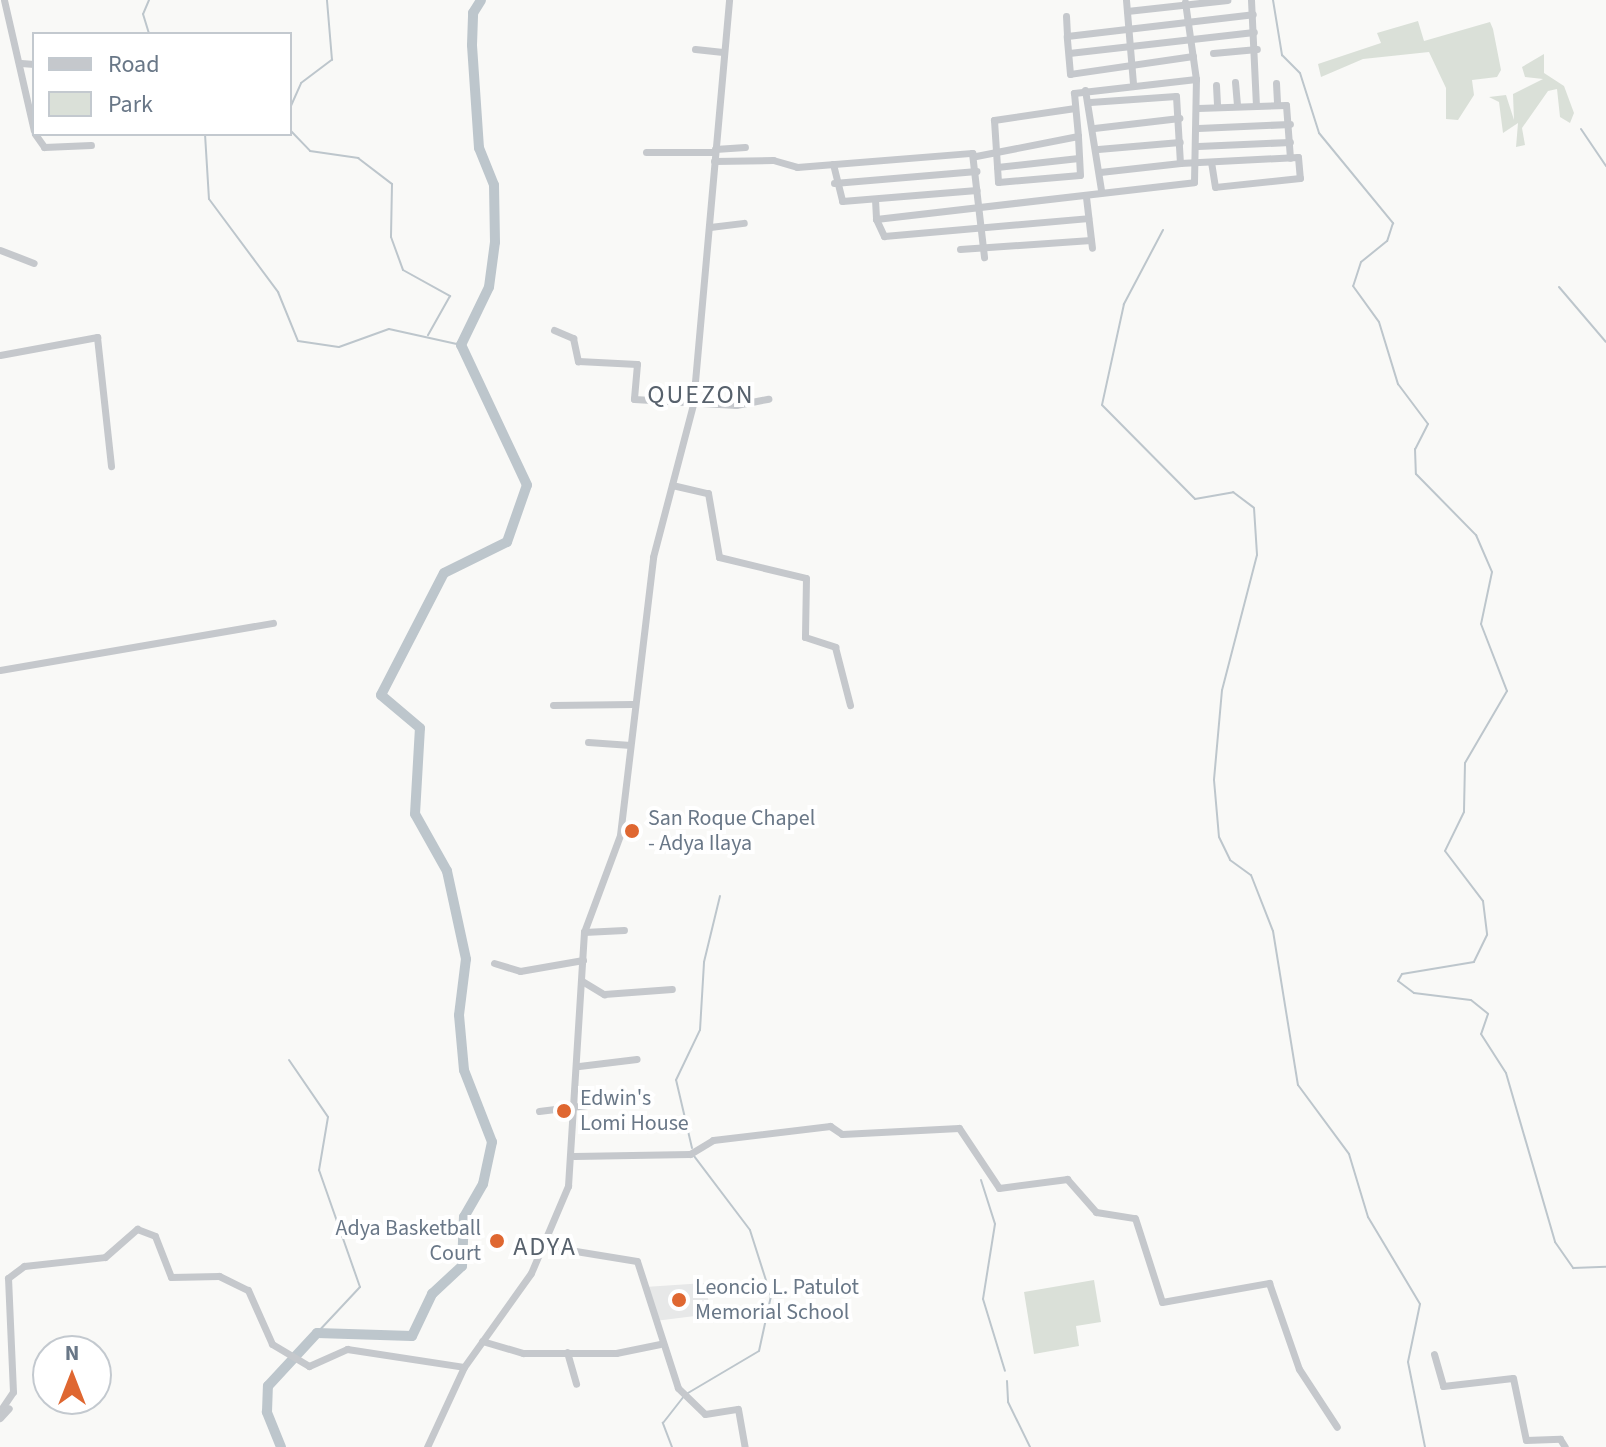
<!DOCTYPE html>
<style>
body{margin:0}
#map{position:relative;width:1606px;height:1447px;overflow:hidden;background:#f9f9f7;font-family:"Source Sans 3",sans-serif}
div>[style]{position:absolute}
.built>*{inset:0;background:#e7e8e8}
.green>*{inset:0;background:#dae0d8}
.stream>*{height:2px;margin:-1px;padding:0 1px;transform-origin:1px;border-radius:1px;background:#bdc6cc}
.river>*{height:10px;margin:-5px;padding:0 5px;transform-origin:5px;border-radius:5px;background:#bdc6cc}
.minor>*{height:7px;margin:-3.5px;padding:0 3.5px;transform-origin:3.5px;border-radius:3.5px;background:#c5c8cc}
.dots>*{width:22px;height:22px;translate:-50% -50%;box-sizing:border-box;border:4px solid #fff;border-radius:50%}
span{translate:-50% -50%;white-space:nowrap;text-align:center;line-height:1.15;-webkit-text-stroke:8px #fff;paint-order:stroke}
.poi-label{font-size:22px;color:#697787}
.left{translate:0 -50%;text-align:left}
.right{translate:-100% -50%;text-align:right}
.quarter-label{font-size:26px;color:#57616c;letter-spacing:2px}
.legend{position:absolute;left:32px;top:32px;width:260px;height:104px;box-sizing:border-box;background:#fff;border:2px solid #c3c9cf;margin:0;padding:10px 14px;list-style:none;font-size:24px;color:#697787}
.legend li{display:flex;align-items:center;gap:16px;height:40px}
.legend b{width:40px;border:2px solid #c3c9cf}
.north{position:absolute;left:32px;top:1335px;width:80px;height:80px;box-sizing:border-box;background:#fff;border:2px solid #c3c9cf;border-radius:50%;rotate:0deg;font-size:22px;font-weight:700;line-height:32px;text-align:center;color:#697787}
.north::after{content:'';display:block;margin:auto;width:28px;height:36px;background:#df6731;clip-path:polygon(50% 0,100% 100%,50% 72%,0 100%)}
</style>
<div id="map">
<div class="built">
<i style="clip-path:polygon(705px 1283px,711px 1314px,655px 1321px,645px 1287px)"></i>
</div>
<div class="green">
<i style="clip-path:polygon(1418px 21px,1424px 41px,1490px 22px,1493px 29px,1501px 70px,1497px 77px,1472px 80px,1474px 95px,1458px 120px,1446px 119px,1446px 88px,1429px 52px,1363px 59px,1321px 77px,1318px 64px,1381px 43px,1377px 33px)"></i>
<i style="clip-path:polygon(1544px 54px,1544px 73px,1564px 86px,1574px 113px,1570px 123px,1560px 117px,1557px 89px,1548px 91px,1522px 128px,1525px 145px,1516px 147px,1518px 123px,1503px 133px,1499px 102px,1489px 97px,1506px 95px,1514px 120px,1513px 94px,1543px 79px,1525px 77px,1522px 67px)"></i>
<i style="clip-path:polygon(1094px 1280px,1101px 1322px,1076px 1326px,1079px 1346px,1034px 1354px,1024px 1292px)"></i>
</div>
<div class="stream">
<i style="left:149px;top:0;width:15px;rotate:113deg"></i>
<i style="left:143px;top:14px;width:21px;rotate:73deg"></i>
<i style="left:1273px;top:0;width:56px;rotate:80.7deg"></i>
<i style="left:1282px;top:55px;width:25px;rotate:45deg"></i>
<i style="left:1300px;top:73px;width:63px;rotate:72.4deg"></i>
<i style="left:1319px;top:133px;width:117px;rotate:50.6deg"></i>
<i style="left:1393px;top:223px;width:19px;rotate:108deg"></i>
<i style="left:1387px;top:241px;width:33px;rotate:141deg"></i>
<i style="left:1361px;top:262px;width:25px;rotate:108deg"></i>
<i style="left:1353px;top:286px;width:44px;rotate:54.2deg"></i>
<i style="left:1379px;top:322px;width:65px;rotate:73deg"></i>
<i style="left:1398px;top:384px;width:50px;rotate:53.1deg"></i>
<i style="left:1428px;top:424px;width:28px;rotate:117deg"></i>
<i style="left:1415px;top:449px;width:25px;rotate:88deg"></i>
<i style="left:1416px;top:474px;width:86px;rotate:45.5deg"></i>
<i style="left:1476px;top:535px;width:40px;rotate:66.6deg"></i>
<i style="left:1492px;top:572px;width:53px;rotate:101.9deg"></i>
<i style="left:1481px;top:624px;width:72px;rotate:68.8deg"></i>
<i style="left:1507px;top:691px;width:83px;rotate:120.3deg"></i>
<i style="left:1465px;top:763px;width:49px;rotate:91.2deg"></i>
<i style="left:1464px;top:812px;width:43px;rotate:116deg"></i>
<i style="left:1445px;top:851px;width:63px;rotate:52.8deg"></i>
<i style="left:1483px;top:901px;width:34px;rotate:83deg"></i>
<i style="left:1487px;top:935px;width:30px;rotate:116deg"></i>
<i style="left:1474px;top:962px;width:73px;rotate:170.5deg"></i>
<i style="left:1402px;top:974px;width:8px;rotate:120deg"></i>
<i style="left:1398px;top:981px;width:20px;rotate:37deg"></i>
<i style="left:1414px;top:993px;width:57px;rotate:7deg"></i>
<i style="left:1471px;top:1000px;width:22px;rotate:39deg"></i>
<i style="left:1488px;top:1014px;width:21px;rotate:109deg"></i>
<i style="left:1481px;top:1034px;width:46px;rotate:57.3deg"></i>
<i style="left:1506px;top:1073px;width:176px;rotate:73.8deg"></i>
<i style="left:1555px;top:1242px;width:32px;rotate:55deg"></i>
<i style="left:1573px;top:1268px;width:33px;rotate:-2deg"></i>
<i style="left:290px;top:108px;width:27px;rotate:-66deg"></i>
<i style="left:301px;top:83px;width:39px;rotate:-37deg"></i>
<i style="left:332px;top:60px;width:60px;rotate:-94.8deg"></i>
<i style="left:1581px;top:129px;width:45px;rotate:56deg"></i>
<i style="left:290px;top:130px;width:29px;rotate:46deg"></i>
<i style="left:310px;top:151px;width:49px;rotate:8.3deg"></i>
<i style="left:358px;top:158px;width:43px;rotate:37.4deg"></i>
<i style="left:392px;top:184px;width:53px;rotate:91.1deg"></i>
<i style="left:391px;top:237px;width:35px;rotate:70deg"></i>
<i style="left:403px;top:270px;width:54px;rotate:29deg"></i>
<i style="left:450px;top:296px;width:45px;rotate:119.4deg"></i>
<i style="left:205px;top:134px;width:65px;rotate:86.5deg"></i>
<i style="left:209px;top:199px;width:116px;rotate:53.4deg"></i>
<i style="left:278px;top:292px;width:53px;rotate:67.8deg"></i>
<i style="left:298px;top:341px;width:41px;rotate:8.3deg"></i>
<i style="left:339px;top:347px;width:53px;rotate:-19.8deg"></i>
<i style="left:389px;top:329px;width:74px;rotate:12.5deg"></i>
<i style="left:1163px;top:230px;width:84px;rotate:117.8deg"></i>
<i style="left:1124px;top:304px;width:103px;rotate:102.3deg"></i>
<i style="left:1102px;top:405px;width:132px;rotate:45.3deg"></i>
<i style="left:1195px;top:499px;width:39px;rotate:-10deg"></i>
<i style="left:1233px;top:492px;width:26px;rotate:37deg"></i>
<i style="left:1254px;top:508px;width:47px;rotate:86.3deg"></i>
<i style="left:1257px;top:555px;width:139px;rotate:104.5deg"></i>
<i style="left:1222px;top:690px;width:90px;rotate:95.1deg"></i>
<i style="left:1214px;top:780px;width:57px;rotate:85deg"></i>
<i style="left:1219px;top:837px;width:25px;rotate:64deg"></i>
<i style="left:1230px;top:860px;width:26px;rotate:36deg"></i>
<i style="left:1251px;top:875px;width:60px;rotate:68.6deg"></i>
<i style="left:1273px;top:931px;width:156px;rotate:80.8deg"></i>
<i style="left:1298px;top:1085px;width:86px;rotate:53.5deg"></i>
<i style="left:1349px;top:1154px;width:66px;rotate:73.2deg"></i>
<i style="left:1368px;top:1217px;width:101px;rotate:59.1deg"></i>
<i style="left:1420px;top:1304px;width:59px;rotate:101.7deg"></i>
<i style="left:1408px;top:1362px;width:87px;rotate:78.7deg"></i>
<i style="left:1559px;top:287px;width:72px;rotate:49.5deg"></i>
<i style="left:289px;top:1060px;width:69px;rotate:55.6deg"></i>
<i style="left:328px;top:1117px;width:54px;rotate:99.6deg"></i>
<i style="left:319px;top:1170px;width:124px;rotate:70.7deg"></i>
<i style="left:360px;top:1287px;width:63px;rotate:133.1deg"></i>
<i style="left:692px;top:1148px;width:70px;rotate:-103.2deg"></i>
<i style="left:676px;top:1080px;width:55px;rotate:-64.4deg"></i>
<i style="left:700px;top:1030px;width:68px;rotate:-86.6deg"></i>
<i style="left:704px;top:962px;width:68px;rotate:-76.4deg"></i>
<i style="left:981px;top:1180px;width:46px;rotate:72.3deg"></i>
<i style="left:995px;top:1224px;width:76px;rotate:99.1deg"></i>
<i style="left:983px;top:1299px;width:75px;rotate:73deg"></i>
<i style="left:1007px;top:1381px;width:21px;rotate:87deg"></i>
<i style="left:1008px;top:1402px;width:50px;rotate:63.9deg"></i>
<i style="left:688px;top:1393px;width:82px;rotate:-30.6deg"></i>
<i style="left:759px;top:1351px;width:56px;rotate:-77.7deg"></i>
<i style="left:771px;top:1296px;width:69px;rotate:-107.7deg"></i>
<i style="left:750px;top:1230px;width:93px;rotate:-127.1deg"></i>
<i style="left:672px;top:1447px;width:26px;rotate:-111deg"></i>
<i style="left:663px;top:1423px;width:33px;rotate:-52deg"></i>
</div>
<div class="river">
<i style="left:281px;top:1447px;width:38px;rotate:-112deg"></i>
<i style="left:267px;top:1412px;width:26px;rotate:-88deg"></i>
<i style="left:268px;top:1386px;width:72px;rotate:-47.2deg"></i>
<i style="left:317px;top:1333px;width:95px;rotate:1.8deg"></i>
<i style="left:412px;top:1336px;width:47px;rotate:-64.5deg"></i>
<i style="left:432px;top:1294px;width:41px;rotate:-43deg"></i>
<i style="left:462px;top:1266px;width:49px;rotate:-87.7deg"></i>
<i style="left:464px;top:1217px;width:38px;rotate:-60deg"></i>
<i style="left:483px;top:1184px;width:43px;rotate:-77.9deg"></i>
<i style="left:492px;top:1142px;width:77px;rotate:-111.3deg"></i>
<i style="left:464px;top:1070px;width:55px;rotate:-95.2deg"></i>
<i style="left:459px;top:1015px;width:56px;rotate:-82.9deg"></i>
<i style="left:466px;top:959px;width:90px;rotate:-102.2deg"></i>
<i style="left:447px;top:871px;width:65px;rotate:-119.3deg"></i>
<i style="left:415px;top:814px;width:86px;rotate:-86.7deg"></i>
<i style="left:420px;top:728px;width:51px;rotate:-139.8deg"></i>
<i style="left:381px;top:695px;width:137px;rotate:-62.7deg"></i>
<i style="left:444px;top:573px;width:70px;rotate:-26.2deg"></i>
<i style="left:507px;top:542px;width:60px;rotate:-70.7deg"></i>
<i style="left:527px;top:485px;width:155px;rotate:-115.2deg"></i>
<i style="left:461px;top:345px;width:64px;rotate:-64.2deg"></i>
<i style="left:489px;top:287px;width:45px;rotate:-82.4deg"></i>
<i style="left:495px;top:242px;width:57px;rotate:-91deg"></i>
<i style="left:494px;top:185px;width:40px;rotate:-112deg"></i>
<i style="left:479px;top:148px;width:103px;rotate:-93.9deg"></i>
<i style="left:472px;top:45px;width:32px;rotate:-88deg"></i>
<i style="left:473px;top:13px;width:15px;rotate:-58deg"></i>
</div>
<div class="minor">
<i style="left:4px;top:0;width:134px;rotate:77.1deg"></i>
<i style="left:1126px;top:0;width:83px;rotate:85.2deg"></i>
<i style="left:1251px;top:0;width:105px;rotate:87.3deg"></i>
<i style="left:1185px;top:2px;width:78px;rotate:81.9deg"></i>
<i style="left:1127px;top:11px;width:101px;rotate:-6.3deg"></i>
<i style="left:1066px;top:16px;width:20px;rotate:87deg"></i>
<i style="left:695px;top:49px;width:28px;rotate:6deg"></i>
<i style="left:1069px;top:53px;width:186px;rotate:-6.5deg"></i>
<i style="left:1213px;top:53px;width:44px;rotate:-5.2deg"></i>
<i style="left:1193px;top:56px;width:124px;rotate:171.7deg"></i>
<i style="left:1070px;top:74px;width:38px;rotate:-95deg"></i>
<i style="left:1067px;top:36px;width:187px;rotate:-6.7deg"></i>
<i style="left:21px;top:63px;width:13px;rotate:4deg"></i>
<i style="left:1235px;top:82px;width:24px;rotate:85deg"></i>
<i style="left:1276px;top:83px;width:21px;rotate:87deg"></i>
<i style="left:1216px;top:85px;width:22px;rotate:87deg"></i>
<i style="left:1085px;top:90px;width:101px;rotate:80.9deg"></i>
<i style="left:1090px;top:102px;width:86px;rotate:-4deg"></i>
<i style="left:1176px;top:96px;width:67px;rotate:86.6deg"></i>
<i style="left:1075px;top:108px;width:82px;rotate:171.6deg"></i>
<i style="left:994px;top:120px;width:62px;rotate:86.3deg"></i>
<i style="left:998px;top:182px;width:82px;rotate:-4.9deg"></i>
<i style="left:1080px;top:175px;width:39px;rotate:-93deg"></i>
<i style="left:1198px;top:108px;width:88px;rotate:-2deg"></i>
<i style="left:1286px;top:105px;width:53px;rotate:85.7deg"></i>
<i style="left:1094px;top:128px;width:86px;rotate:-6.7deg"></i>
<i style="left:1198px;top:128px;width:92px;rotate:-2.5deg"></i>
<i style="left:35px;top:134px;width:16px;rotate:55deg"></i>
<i style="left:44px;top:147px;width:47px;rotate:-2.4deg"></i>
<i style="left:1198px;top:146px;width:92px;rotate:-2.5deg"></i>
<i style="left:715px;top:149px;width:30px;rotate:-4deg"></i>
<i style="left:1098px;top:149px;width:82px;rotate:-4.9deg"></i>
<i style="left:646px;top:152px;width:68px"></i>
<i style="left:714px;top:161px;width:59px;rotate:-1deg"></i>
<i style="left:773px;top:160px;width:25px;rotate:16deg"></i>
<i style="left:797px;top:167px;width:176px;rotate:-4.6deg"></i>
<i style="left:972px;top:153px;width:105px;rotate:83.4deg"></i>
<i style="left:833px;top:164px;width:38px;rotate:76deg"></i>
<i style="left:842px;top:201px;width:135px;rotate:-4.7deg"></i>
<i style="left:997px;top:167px;width:82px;rotate:-6.3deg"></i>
<i style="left:1100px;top:172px;width:81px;rotate:-6.4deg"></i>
<i style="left:1180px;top:163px;width:118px;rotate:-2.9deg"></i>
<i style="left:1298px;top:157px;width:21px;rotate:85deg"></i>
<i style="left:1300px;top:178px;width:85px;rotate:174deg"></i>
<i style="left:1215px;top:187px;width:25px;rotate:-99deg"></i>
<i style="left:834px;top:183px;width:143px;rotate:-4.8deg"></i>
<i style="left:1086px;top:197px;width:51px;rotate:83.3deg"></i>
<i style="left:875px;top:199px;width:20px;rotate:87deg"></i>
<i style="left:876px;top:219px;width:320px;rotate:-6.6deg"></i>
<i style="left:1194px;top:182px;width:103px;rotate:-88.9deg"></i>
<i style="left:1196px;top:79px;width:123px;rotate:173.5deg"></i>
<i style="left:1074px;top:93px;width:43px;rotate:84.7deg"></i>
<i style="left:1078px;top:136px;width:104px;rotate:168.9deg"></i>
<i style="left:876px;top:219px;width:19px;rotate:65deg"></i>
<i style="left:884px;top:236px;width:205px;rotate:-5deg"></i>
<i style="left:710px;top:227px;width:34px;rotate:-7deg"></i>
<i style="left:960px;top:249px;width:131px;rotate:-3.9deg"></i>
<i style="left:0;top:250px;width:36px;rotate:21deg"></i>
<i style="left:554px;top:330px;width:21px;rotate:23deg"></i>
<i style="left:573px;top:338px;width:24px;rotate:78deg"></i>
<i style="left:578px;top:361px;width:59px;rotate:2.9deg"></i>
<i style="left:637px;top:364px;width:35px;rotate:95deg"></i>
<i style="left:634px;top:399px;width:102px;rotate:3.4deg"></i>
<i style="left:736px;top:405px;width:33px;rotate:-11deg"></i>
<i style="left:0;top:355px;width:99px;rotate:-10.5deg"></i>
<i style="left:97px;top:337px;width:130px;rotate:83.8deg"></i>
<i style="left:672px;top:485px;width:37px;rotate:13deg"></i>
<i style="left:708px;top:493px;width:65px;rotate:80.2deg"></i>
<i style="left:719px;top:557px;width:89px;rotate:13.6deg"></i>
<i style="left:806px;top:578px;width:59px;rotate:91deg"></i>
<i style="left:805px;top:637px;width:32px;rotate:18deg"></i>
<i style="left:835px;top:647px;width:60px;rotate:75.5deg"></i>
<i style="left:0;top:670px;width:277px;rotate:-9.8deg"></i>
<i style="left:553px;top:705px;width:79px;rotate:-0.7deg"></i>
<i style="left:588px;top:742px;width:39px;rotate:4deg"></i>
<i style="left:584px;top:932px;width:40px;rotate:-2.9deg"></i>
<i style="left:494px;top:963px;width:27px;rotate:17deg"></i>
<i style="left:520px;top:971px;width:64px;rotate:-9.9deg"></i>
<i style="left:582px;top:981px;width:26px;rotate:31deg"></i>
<i style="left:604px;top:994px;width:68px;rotate:-4.2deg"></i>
<i style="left:579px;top:1066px;width:58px;rotate:-6.9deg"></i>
<i style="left:539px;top:1111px;width:81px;rotate:-7.1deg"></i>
<i style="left:574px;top:1156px;width:116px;rotate:-1deg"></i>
<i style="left:690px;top:1154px;width:27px;rotate:-31deg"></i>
<i style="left:713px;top:1140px;width:118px;rotate:-6.8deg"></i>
<i style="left:830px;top:1126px;width:14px;rotate:34deg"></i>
<i style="left:842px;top:1134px;width:117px;rotate:-2.9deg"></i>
<i style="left:959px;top:1128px;width:72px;rotate:56.3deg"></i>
<i style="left:999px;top:1188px;width:69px;rotate:-7.5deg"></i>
<i style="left:1067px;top:1179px;width:44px;rotate:48.7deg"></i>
<i style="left:1096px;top:1212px;width:39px;rotate:9deg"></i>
<i style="left:1135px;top:1218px;width:88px;rotate:72.2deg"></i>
<i style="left:1162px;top:1302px;width:109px;rotate:-10.1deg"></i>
<i style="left:1269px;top:1283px;width:91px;rotate:70.8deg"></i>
<i style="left:1299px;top:1369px;width:69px;rotate:56.8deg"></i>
<i style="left:545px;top:1246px;width:93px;rotate:9.3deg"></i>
<i style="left:637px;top:1261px;width:133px;rotate:72.1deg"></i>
<i style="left:678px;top:1388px;width:37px;rotate:44deg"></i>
<i style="left:705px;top:1414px;width:33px;rotate:-9deg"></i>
<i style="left:738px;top:1409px;width:39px;rotate:80deg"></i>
<i style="left:482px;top:1341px;width:43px;rotate:16.3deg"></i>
<i style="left:523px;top:1353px;width:93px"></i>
<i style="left:616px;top:1353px;width:45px;rotate:-11.6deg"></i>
<i style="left:567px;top:1352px;width:33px;rotate:74deg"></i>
<i style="left:1434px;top:1354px;width:33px;rotate:74deg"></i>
<i style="left:1443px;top:1386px;width:70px;rotate:-6.5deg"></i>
<i style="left:1513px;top:1378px;width:63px;rotate:78.2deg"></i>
<i style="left:1526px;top:1440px;width:34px;rotate:-2deg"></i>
<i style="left:1560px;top:1439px;width:9px;rotate:58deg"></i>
<i style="left:0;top:1411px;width:23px;rotate:-56deg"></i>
<i style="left:13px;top:1392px;width:114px;rotate:-92.5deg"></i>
<i style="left:8px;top:1278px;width:20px;rotate:-37deg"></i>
<i style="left:24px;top:1266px;width:81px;rotate:-6.3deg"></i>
<i style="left:105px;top:1257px;width:43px;rotate:-41.2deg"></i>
<i style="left:137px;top:1229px;width:19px;rotate:21deg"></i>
<i style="left:155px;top:1236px;width:44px;rotate:68.7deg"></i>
<i style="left:171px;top:1277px;width:48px;rotate:-1.2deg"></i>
<i style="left:219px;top:1276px;width:32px;rotate:26deg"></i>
<i style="left:248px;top:1290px;width:59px;rotate:66deg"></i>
<i style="left:272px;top:1344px;width:43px;rotate:30.7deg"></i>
<i style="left:309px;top:1366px;width:42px;rotate:-24.1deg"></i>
<i style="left:347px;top:1349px;width:118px;rotate:8.7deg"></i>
<i style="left:0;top:1418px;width:13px;rotate:-48deg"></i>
<i style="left:427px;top:1447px;width:88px;rotate:-65.2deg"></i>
<i style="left:464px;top:1367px;width:115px;rotate:-54.5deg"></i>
<i style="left:531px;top:1273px;width:95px;rotate:-67deg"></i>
<i style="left:568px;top:1186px;width:255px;rotate:-86.4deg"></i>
<i style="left:584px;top:932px;width:103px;rotate:-69.6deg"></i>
<i style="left:620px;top:835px;width:280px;rotate:-83.2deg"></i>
<i style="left:653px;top:557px;width:158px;rotate:-75.3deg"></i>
<i style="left:693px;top:404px;width:406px;rotate:-84.9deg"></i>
</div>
<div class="dots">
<i style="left:632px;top:831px;background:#df6731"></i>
<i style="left:564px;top:1111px;background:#df6731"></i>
<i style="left:497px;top:1241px;background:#df6731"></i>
<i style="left:679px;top:1300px;background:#df6731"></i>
</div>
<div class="poi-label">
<span class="left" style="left:648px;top:831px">San Roque Chapel<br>- Adya Ilaya</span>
<span class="left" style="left:580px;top:1111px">Edwin's<br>Lomi House</span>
<span class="right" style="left:481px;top:1241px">Adya Basketball<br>Court</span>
<span class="left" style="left:695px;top:1300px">Leoncio L. Patulot<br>Memorial School</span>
</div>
<div class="quarter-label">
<span style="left:701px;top:395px">QUEZON</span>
<span style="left:545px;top:1247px">ADYA</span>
</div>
<ul class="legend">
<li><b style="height:10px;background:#c5c8cc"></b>Road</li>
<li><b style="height:22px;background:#dae0d8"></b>Park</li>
</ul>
<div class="north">N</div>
</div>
